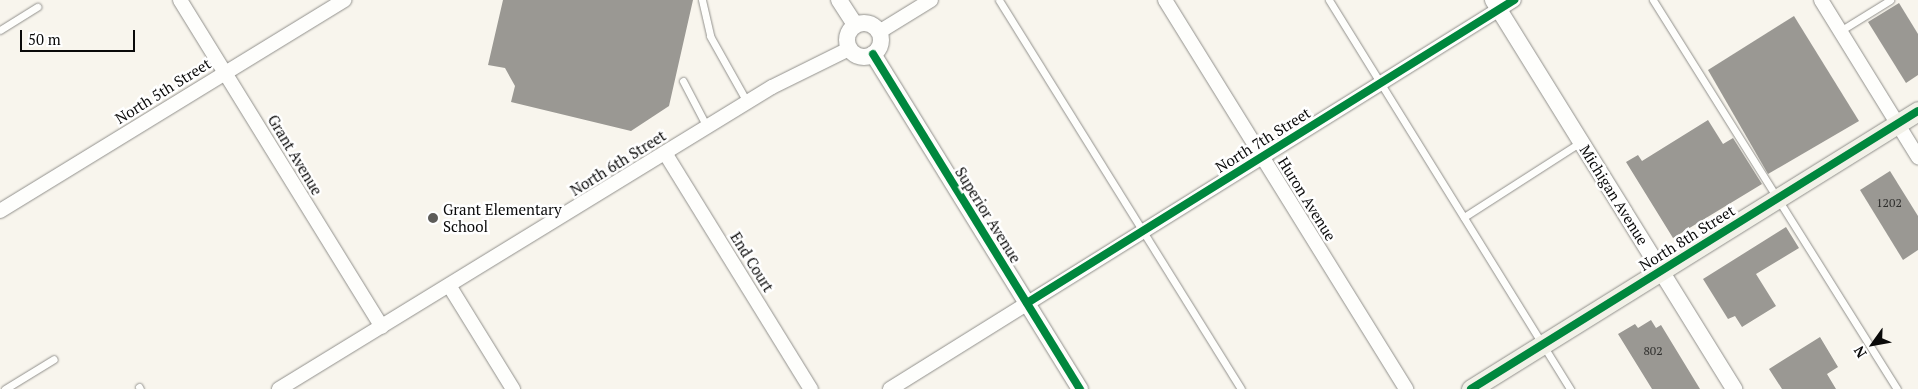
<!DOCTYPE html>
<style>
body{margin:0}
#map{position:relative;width:1918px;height:389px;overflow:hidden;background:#f8f5ed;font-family:"PT Serif",serif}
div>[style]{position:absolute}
.building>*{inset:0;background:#9a9893}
.roads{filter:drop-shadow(0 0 1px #91908c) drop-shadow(0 0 1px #91908c)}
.service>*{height:7px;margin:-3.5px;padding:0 3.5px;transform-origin:3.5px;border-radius:3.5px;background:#fefefc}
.minor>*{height:14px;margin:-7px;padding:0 7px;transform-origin:7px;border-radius:7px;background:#fefefc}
.tertiary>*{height:16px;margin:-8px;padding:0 8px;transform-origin:8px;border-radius:8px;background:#fefefc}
.tertiary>.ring{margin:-8px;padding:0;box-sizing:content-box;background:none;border:16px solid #fefefc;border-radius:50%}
.secondary>*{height:19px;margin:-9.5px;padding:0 9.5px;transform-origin:9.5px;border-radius:9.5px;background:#f2f1e8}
.cycleway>*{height:8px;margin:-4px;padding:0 4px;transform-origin:4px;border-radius:4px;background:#00873e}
.dots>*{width:14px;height:14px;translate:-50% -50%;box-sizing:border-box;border:2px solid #fff;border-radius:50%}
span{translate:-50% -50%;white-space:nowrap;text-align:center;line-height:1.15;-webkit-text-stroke:5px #fff;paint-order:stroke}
.number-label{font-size:12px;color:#2e2e2c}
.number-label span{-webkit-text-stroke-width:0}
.street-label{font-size:15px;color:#0a0a0a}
.poi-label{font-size:15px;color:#0a0a0a}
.left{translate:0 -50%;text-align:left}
.north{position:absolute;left:1848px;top:319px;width:50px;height:50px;-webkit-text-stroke:4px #fff;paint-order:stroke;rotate:238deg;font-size:14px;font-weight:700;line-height:20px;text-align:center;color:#0a0a0a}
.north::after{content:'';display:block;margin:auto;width:18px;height:22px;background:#0a0a0a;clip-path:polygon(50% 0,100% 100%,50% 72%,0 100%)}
.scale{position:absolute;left:20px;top:30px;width:115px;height:22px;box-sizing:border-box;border:2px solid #0a0a0a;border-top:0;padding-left:6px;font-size:15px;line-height:18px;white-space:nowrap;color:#0a0a0a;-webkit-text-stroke:4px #fff;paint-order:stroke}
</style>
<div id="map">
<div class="building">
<i style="clip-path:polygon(503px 0,693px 0,669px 106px,631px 131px,511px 102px,515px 86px,505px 68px,488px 65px)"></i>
<i style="clip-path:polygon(1899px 3px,1918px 34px,1918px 75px,1906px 83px,1868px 22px)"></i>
<i style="clip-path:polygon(1794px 16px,1859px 121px,1768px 174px,1708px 70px)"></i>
<i style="clip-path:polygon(1708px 120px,1723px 144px,1733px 138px,1762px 184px,1673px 238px,1626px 162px,1638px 155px,1642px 161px)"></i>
<i style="clip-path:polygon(1890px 171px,1918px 216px,1918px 250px,1903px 260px,1860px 190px)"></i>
<i style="clip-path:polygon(1786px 227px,1799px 248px,1756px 274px,1776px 306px,1742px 327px,1735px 316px,1728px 319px,1703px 279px)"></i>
<i style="clip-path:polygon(1651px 320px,1656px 328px,1661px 325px,1700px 389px,1652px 389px,1618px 334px,1635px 324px,1638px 328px)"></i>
<i style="clip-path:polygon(1820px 337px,1838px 367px,1827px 374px,1836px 389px,1782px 389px,1769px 369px)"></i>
</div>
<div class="roads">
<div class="service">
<i style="left:702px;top:0;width:37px;rotate:77deg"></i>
<i style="left:710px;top:36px;width:76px;rotate:60.7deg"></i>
<i style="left:999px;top:0;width:458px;rotate:58.1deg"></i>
<i style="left:1329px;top:0;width:458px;rotate:58.2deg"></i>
<i style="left:1653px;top:0;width:459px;rotate:57.9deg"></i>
<i style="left:0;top:30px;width:44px;rotate:-31.9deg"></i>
<i style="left:1840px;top:31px;width:59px;rotate:-31.8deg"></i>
<i style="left:683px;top:81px;width:52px;rotate:62.4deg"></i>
<i style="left:1464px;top:217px;width:139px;rotate:-32.7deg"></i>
<i style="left:139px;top:387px;width:2px;rotate:63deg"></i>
<i style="left:5px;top:389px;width:57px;rotate:-31.5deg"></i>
</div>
<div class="minor">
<i style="left:180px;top:0;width:384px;rotate:58.3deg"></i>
<i style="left:1165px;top:0;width:458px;rotate:58.2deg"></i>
<i style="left:1821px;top:0;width:185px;rotate:58.3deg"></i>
<i style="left:879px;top:32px;width:61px;rotate:-31.6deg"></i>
<i style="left:665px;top:153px;width:278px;rotate:58.3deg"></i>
<i style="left:0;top:211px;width:404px;rotate:-31.5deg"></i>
<i style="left:450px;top:287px;width:120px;rotate:58.3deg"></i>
<i style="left:279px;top:389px;width:578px;rotate:-31.49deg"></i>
<i style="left:772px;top:87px;width:86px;rotate:-26.3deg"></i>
<i style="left:890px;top:389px;width:735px;rotate:-31.94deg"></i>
</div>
<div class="tertiary">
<i style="left:839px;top:0;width:30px;rotate:57deg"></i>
<i style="left:1493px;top:0;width:458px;rotate:58.2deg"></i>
<i class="ring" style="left:847px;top:23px;width:18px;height:18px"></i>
<i style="left:873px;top:54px;width:394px;rotate:58.3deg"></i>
</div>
<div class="secondary">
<i style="left:1471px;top:389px;width:526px;rotate:-31.88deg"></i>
</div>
</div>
<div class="cycleway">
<i style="left:873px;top:54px;width:394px;rotate:58.3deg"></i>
<i style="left:1027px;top:303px;width:574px;rotate:-31.89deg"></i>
<i style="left:1471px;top:389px;width:526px;rotate:-31.88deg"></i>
</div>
<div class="dots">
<i style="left:433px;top:218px;background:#5d5c59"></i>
</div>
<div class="number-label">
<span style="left:1889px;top:203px">1202</span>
<span style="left:1653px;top:351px">802</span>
</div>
<div class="street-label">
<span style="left:163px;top:91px;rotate:-32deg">North 5th Street</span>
<span style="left:1263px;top:140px;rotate:-32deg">North 7th Street</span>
<span style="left:295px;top:155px;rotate:59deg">Grant Avenue</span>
<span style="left:618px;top:163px;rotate:-32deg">North 6th Street</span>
<span style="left:1614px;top:195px;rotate:58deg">Michigan Avenue</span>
<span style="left:1307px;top:199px;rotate:58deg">Huron Avenue</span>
<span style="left:988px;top:215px;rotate:58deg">Superior Avenue</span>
<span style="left:1687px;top:238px;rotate:-32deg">North 8th Street</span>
<span style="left:752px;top:262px;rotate:58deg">End Court</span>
</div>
<div class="poi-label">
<span class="left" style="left:443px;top:218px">Grant Elementary<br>School</span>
</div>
<div class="north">N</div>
<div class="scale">50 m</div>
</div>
